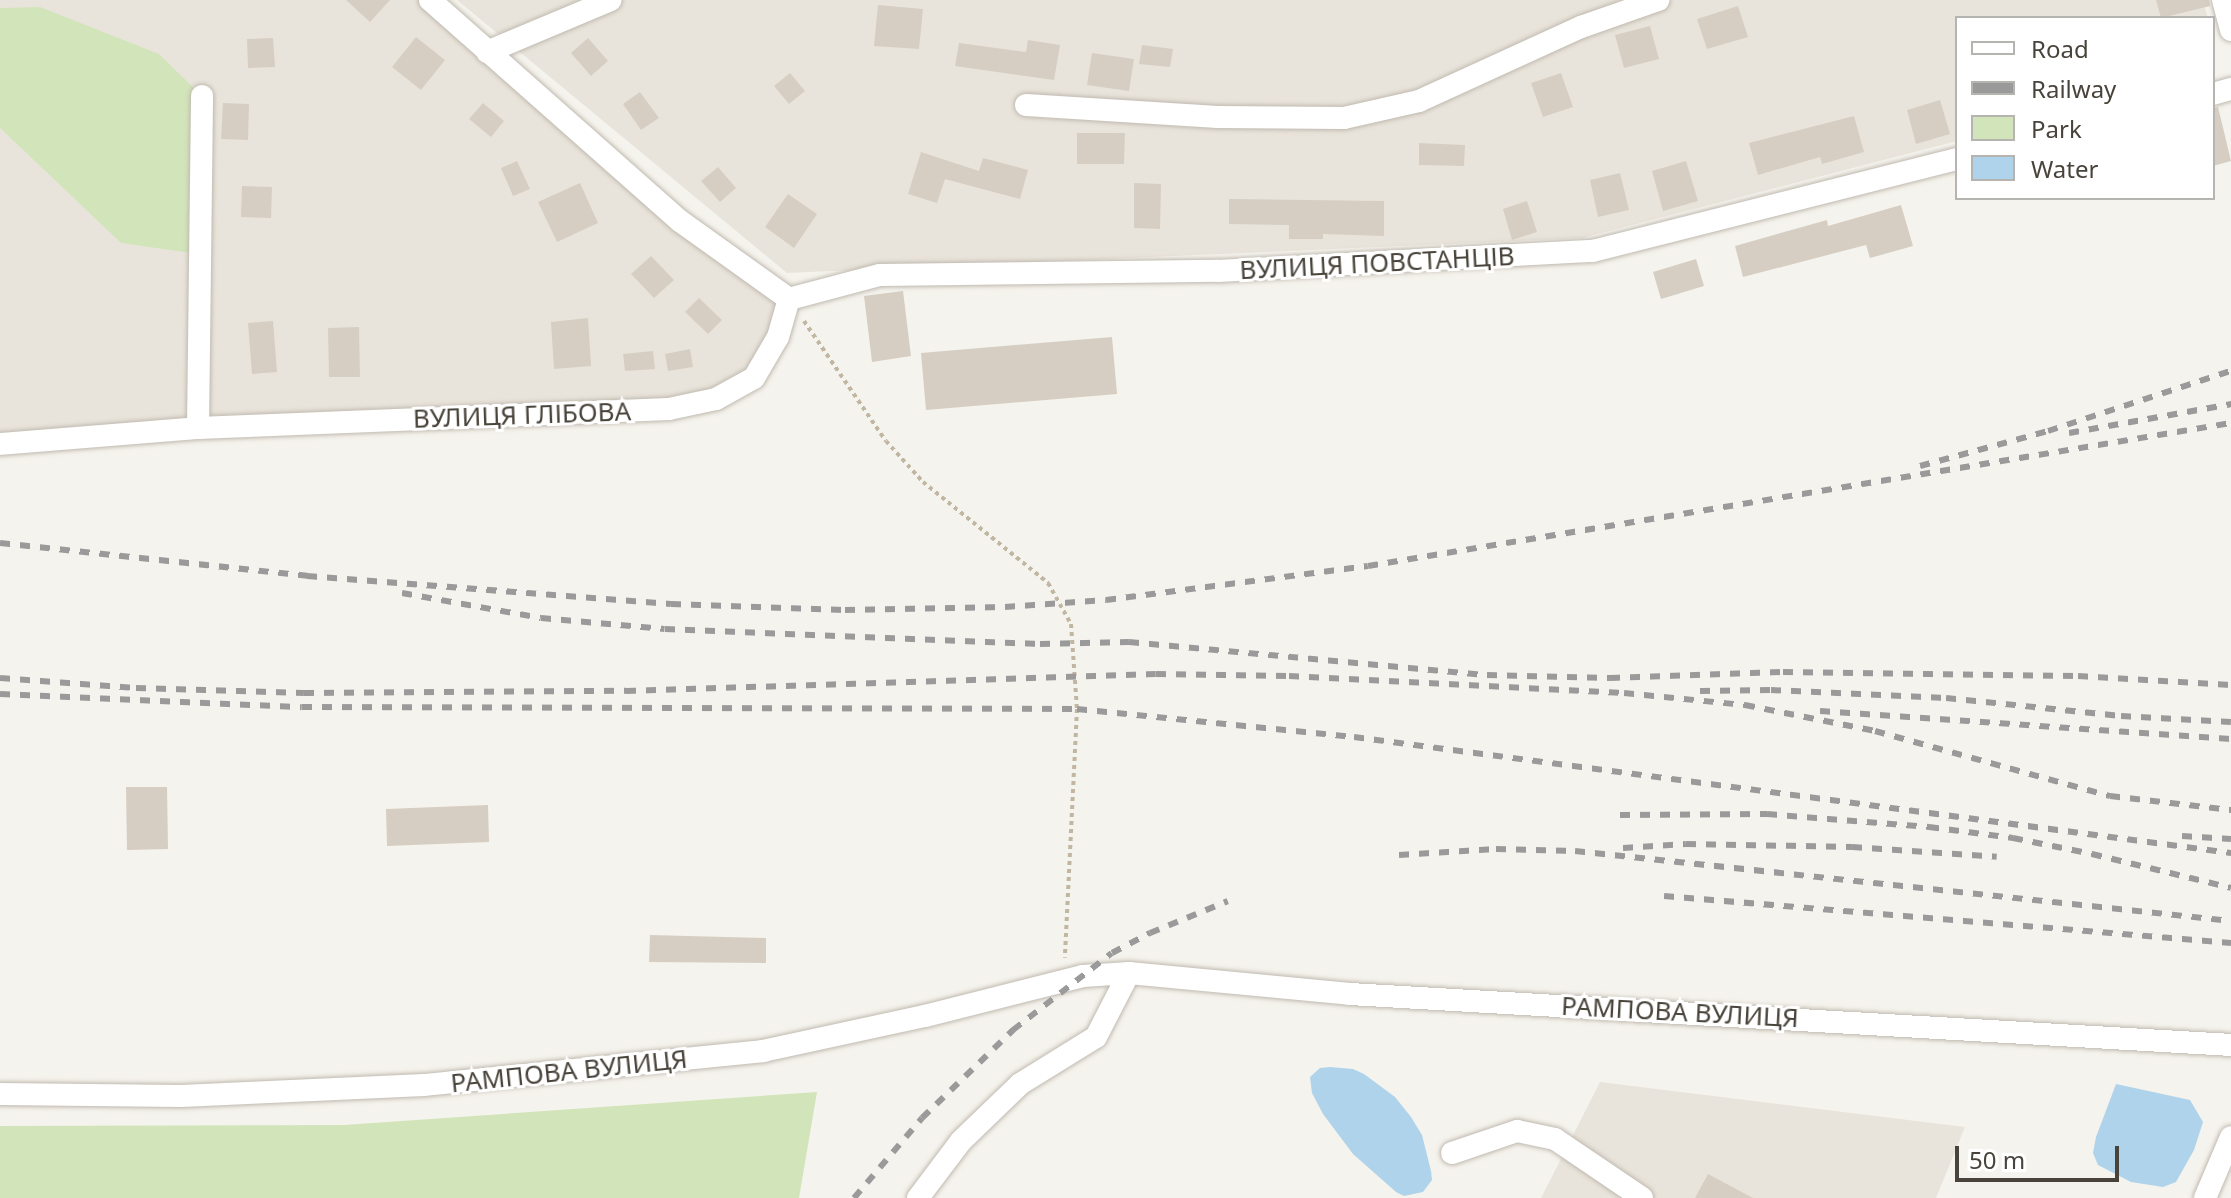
<!DOCTYPE html>
<meta charset="utf-8">
<style>
body{margin:0}
#map{position:relative;width:2231px;height:1198px;overflow:hidden;background:#f5f3ed;font-family:"Noto Sans",sans-serif}
div>[style]{position:absolute}
.residential>*{inset:0;background:#e9e4db}
.green>*{inset:0;background:#d2e5ba}
.water>*{inset:0;background:#afd3eb}
.building>*{inset:0;background:#d6cec3}
.path>*{height:4px;margin-top:-2px;transform-origin:0;background:repeating-linear-gradient(90deg,#c1b6a2 0 4px,transparent 0 8px)}
.roads{filter:drop-shadow(0 0 2px #c0bab0) drop-shadow(0 0 2px #c0bab0)}
.street>*{height:22px;margin:-11px;padding:0 11px;transform-origin:11px;border-radius:11px;background:#fff}
.rail>*{height:6px;margin-top:-3px;transform-origin:0;background:repeating-linear-gradient(90deg,#9a9a9a 0 10px,transparent 0 20px)}
span{translate:-50% -50%;white-space:nowrap;text-align:center;line-height:1.15;-webkit-text-stroke:6px #fff;paint-order:stroke}
.street-label{font-size:26px;color:#49443b}
.legend{position:absolute;left:1955px;top:16px;width:260px;height:184px;box-sizing:border-box;background:#fff;border:2px solid #b6b4b1;margin:0;padding:10px 14px;list-style:none;font-size:24px;color:#49443b}
.legend li{display:flex;align-items:center;gap:16px;height:40px}
.legend b{width:40px;border:2px solid #b6b4b1}
.scale{position:absolute;left:1955px;top:1146px;width:164px;height:36px;box-sizing:border-box;border:4px solid #49443b;border-top:0;padding-left:10px;font-size:24px;line-height:28px;white-space:nowrap;color:#49443b;-webkit-text-stroke:6px #fff;paint-order:stroke}
</style>
<div id="map">
<div class="residential">
<i style="clip-path:polygon(0 0,422px 0,789px 299px,754px 378px,716px 399px,0 444px)"></i>
<i style="clip-path:polygon(457px 0,2203px 0,2208px 18px,1957px 18px,1957px 141px,1582px 238px,787px 273px)"></i>
<i style="clip-path:polygon(1600px 1082px,1965px 1127px,1936px 1198px,1541px 1198px)"></i>
</div>
<div class="green">
<i style="clip-path:polygon(40px 7px,159px 54px,202px 96px,198px 254px,121px 243px,0 128px,0 8px)"></i>
<i style="clip-path:polygon(817px 1092px,799px 1198px,0 1198px,0 1126px,344px 1125px)"></i>
</div>
<div class="water">
<i style="clip-path:polygon(1330px 1067px,1353px 1069px,1364px 1074px,1395px 1097px,1411px 1117px,1422px 1135px,1431px 1171px,1432px 1180px,1423px 1192px,1404px 1196px,1396px 1192px,1353px 1154px,1323px 1114px,1312px 1093px,1310px 1077px,1320px 1068px)"></i>
<i style="clip-path:polygon(2116px 1084px,2190px 1100px,2203px 1122px,2194px 1150px,2176px 1182px,2163px 1187px,2131px 1182px,2098px 1165px,2093px 1153px,2096px 1137px)"></i>
</div>
<div class="building">
<i style="clip-path:polygon(346px 0,390px 0,370px 22px)"></i>
<i style="clip-path:polygon(2156px 0,2209px 0,2210px 6px,2161px 18px)"></i>
<i style="clip-path:polygon(878px 5px,923px 9px,919px 49px,874px 46px)"></i>
<i style="clip-path:polygon(1738px 6px,1748px 37px,1707px 49px,1697px 19px)"></i>
<i style="clip-path:polygon(1650px 26px,1659px 59px,1624px 68px,1615px 35px)"></i>
<i style="clip-path:polygon(416px 37px,445px 60px,421px 90px,392px 67px)"></i>
<i style="clip-path:polygon(273px 38px,275px 67px,248px 68px,247px 39px)"></i>
<i style="clip-path:polygon(588px 38px,608px 61px,591px 76px,571px 53px)"></i>
<i style="clip-path:polygon(1028px 40px,1060px 45px,1054px 80px,955px 66px,959px 43px,1026px 52px)"></i>
<i style="clip-path:polygon(1142px 45px,1173px 49px,1170px 67px,1139px 64px)"></i>
<i style="clip-path:polygon(1092px 53px,1134px 59px,1129px 91px,1087px 85px)"></i>
<i style="clip-path:polygon(790px 73px,805px 91px,789px 104px,774px 86px)"></i>
<i style="clip-path:polygon(1561px 73px,1573px 107px,1543px 117px,1531px 83px)"></i>
<i style="clip-path:polygon(640px 92px,659px 118px,641px 130px,623px 104px)"></i>
<i style="clip-path:polygon(1940px 100px,1950px 134px,1916px 144px,1907px 110px)"></i>
<i style="clip-path:polygon(223px 103px,249px 104px,248px 140px,221px 139px)"></i>
<i style="clip-path:polygon(483px 103px,504px 121px,491px 137px,469px 119px)"></i>
<i style="clip-path:polygon(2218px 107px,2231px 161px,2213px 166px,2213px 108px)"></i>
<i style="clip-path:polygon(1854px 116px,1864px 152px,1822px 164px,1820px 157px,1758px 175px,1749px 143px)"></i>
<i style="clip-path:polygon(1077px 133px,1125px 133px,1124px 164px,1077px 164px)"></i>
<i style="clip-path:polygon(1419px 143px,1465px 145px,1464px 166px,1419px 165px)"></i>
<i style="clip-path:polygon(921px 152px,979px 171px,983px 158px,1028px 170px,1020px 199px,945px 179px,937px 203px,908px 194px)"></i>
<i style="clip-path:polygon(517px 161px,530px 189px,513px 196px,501px 168px)"></i>
<i style="clip-path:polygon(1686px 161px,1698px 201px,1663px 211px,1652px 171px)"></i>
<i style="clip-path:polygon(718px 167px,736px 188px,720px 202px,701px 181px)"></i>
<i style="clip-path:polygon(1620px 173px,1629px 210px,1598px 217px,1590px 180px)"></i>
<i style="clip-path:polygon(580px 183px,598px 223px,557px 242px,538px 202px)"></i>
<i style="clip-path:polygon(1134px 183px,1161px 184px,1160px 229px,1134px 228px)"></i>
<i style="clip-path:polygon(242px 186px,272px 187px,271px 218px,241px 217px)"></i>
<i style="clip-path:polygon(788px 194px,817px 214px,794px 248px,765px 227px)"></i>
<i style="clip-path:polygon(1229px 199px,1384px 201px,1384px 236px,1323px 234px,1323px 239px,1289px 239px,1289px 225px,1229px 224px)"></i>
<i style="clip-path:polygon(1527px 201px,1537px 232px,1512px 240px,1503px 209px)"></i>
<i style="clip-path:polygon(1901px 205px,1913px 246px,1870px 258px,1866px 245px,1743px 277px,1735px 246px,1827px 220px,1828px 226px)"></i>
<i style="clip-path:polygon(651px 256px,674px 280px,654px 298px,631px 274px)"></i>
<i style="clip-path:polygon(1696px 259px,1704px 286px,1661px 299px,1653px 272px)"></i>
<i style="clip-path:polygon(903px 291px,911px 356px,872px 362px,864px 296px)"></i>
<i style="clip-path:polygon(699px 298px,722px 320px,708px 334px,685px 312px)"></i>
<i style="clip-path:polygon(588px 318px,591px 366px,554px 369px,551px 322px)"></i>
<i style="clip-path:polygon(273px 321px,277px 372px,252px 374px,248px 323px)"></i>
<i style="clip-path:polygon(359px 327px,360px 377px,329px 377px,328px 328px)"></i>
<i style="clip-path:polygon(1112px 337px,1117px 394px,926px 410px,921px 353px)"></i>
<i style="clip-path:polygon(690px 349px,693px 367px,668px 371px,665px 354px)"></i>
<i style="clip-path:polygon(653px 351px,655px 369px,625px 371px,623px 354px)"></i>
<i style="clip-path:polygon(126px 787px,167px 787px,168px 849px,127px 850px)"></i>
<i style="clip-path:polygon(488px 805px,489px 842px,387px 846px,386px 809px)"></i>
<i style="clip-path:polygon(650px 935px,766px 938px,766px 963px,649px 962px)"></i>
<i style="clip-path:polygon(1708px 1174px,1753px 1198px,1695px 1198px)"></i>
</div>
<div class="path">
<i style="left:804px;top:321px;width:145px;rotate:55.7deg"></i>
<i style="left:886px;top:441px;width:55px;rotate:47.9deg"></i>
<i style="left:923px;top:482px;width:161px;rotate:38.9deg"></i>
<i style="left:1048px;top:583px;width:47px;rotate:60.7deg"></i>
<i style="left:1071px;top:624px;width:85px;rotate:86deg"></i>
<i style="left:1077px;top:709px;width:249px;rotate:92.8deg"></i>
</div>
<div class="roads">
<div class="street">
<i style="left:430px;top:0;width:334px;rotate:41.5deg"></i>
<i style="left:680px;top:221px;width:134px;rotate:35.6deg"></i>
<i style="left:2223px;top:0;width:31px;rotate:75deg"></i>
<i style="left:487px;top:52px;width:134px;rotate:-22.8deg"></i>
<i style="left:2213px;top:94px;width:19px;rotate:-16deg"></i>
<i style="left:1026px;top:105px;width:192px;rotate:3.6deg"></i>
<i style="left:1218px;top:117px;width:126px;rotate:0.5deg"></i>
<i style="left:1344px;top:118px;width:77px;rotate:-12.8deg"></i>
<i style="left:1419px;top:101px;width:178px;rotate:-24.6deg"></i>
<i style="left:1581px;top:27px;width:82px;rotate:-19.3deg"></i>
<i style="left:789px;top:299px;width:94px;rotate:-14.8deg"></i>
<i style="left:880px;top:275px;width:338px;rotate:-0.7deg"></i>
<i style="left:1218px;top:271px;width:376px;rotate:-3.1deg"></i>
<i style="left:1593px;top:251px;width:375px;rotate:-14.2deg"></i>
<i style="left:198px;top:428px;width:332px;rotate:-89.3deg"></i>
<i style="left:0;top:444px;width:199px;rotate:-4.6deg"></i>
<i style="left:198px;top:428px;width:471px;rotate:-2.3deg"></i>
<i style="left:669px;top:409px;width:48px;rotate:-12deg"></i>
<i style="left:716px;top:399px;width:43px;rotate:-28.9deg"></i>
<i style="left:754px;top:378px;width:48px;rotate:-59.7deg"></i>
<i style="left:778px;top:337px;width:40px;rotate:-74deg"></i>
<i style="left:0;top:1094px;width:181px;rotate:0.6deg"></i>
<i style="left:181px;top:1096px;width:243px;rotate:-2.6deg"></i>
<i style="left:424px;top:1085px;width:341px;rotate:-5.7deg"></i>
<i style="left:763px;top:1051px;width:166px;rotate:-12.2deg"></i>
<i style="left:925px;top:1016px;width:163px;rotate:-14.2deg"></i>
<i style="left:1083px;top:976px;width:46px;rotate:-3.7deg"></i>
<i style="left:1129px;top:973px;width:222px;rotate:5.4deg"></i>
<i style="left:1350px;top:994px;width:882px;rotate:3.31deg"></i>
<i style="left:1452px;top:1153px;width:69px;rotate:-18.7deg"></i>
<i style="left:1517px;top:1131px;width:39px;rotate:12deg"></i>
<i style="left:1555px;top:1139px;width:105px;rotate:34.1deg"></i>
<i style="left:918px;top:1198px;width:71px;rotate:-53deg"></i>
<i style="left:961px;top:1141px;width:82px;rotate:-44deg"></i>
<i style="left:1020px;top:1084px;width:89px;rotate:-31.7deg"></i>
<i style="left:1096px;top:1037px;width:72px;rotate:-62.7deg"></i>
<i style="left:2205px;top:1198px;width:66px;rotate:-66.9deg"></i>
</div>
</div>
<div class="rail">
<i style="left:2069px;top:433px;width:165px;rotate:-10.1deg"></i>
<i style="left:1920px;top:466px;width:133px;rotate:-15.3deg"></i>
<i style="left:2048px;top:431px;width:193px;rotate:-18.2deg"></i>
<i style="left:0;top:543px;width:309px;rotate:6.1deg"></i>
<i style="left:307px;top:576px;width:365px;rotate:4.4deg"></i>
<i style="left:671px;top:604px;width:174px;rotate:2deg"></i>
<i style="left:845px;top:610px;width:160px;rotate:-1.1deg"></i>
<i style="left:1005px;top:607px;width:101px;rotate:-4deg"></i>
<i style="left:1106px;top:600px;width:264px;rotate:-7.4deg"></i>
<i style="left:1368px;top:566px;width:875px;rotate:-9.41deg"></i>
<i style="left:402px;top:593px;width:141px;rotate:10.2deg"></i>
<i style="left:541px;top:618px;width:124px;rotate:5.1deg"></i>
<i style="left:665px;top:629px;width:375px;rotate:2.3deg"></i>
<i style="left:1040px;top:644px;width:89px;rotate:-1.3deg"></i>
<i style="left:1129px;top:642px;width:360px;rotate:5.3deg"></i>
<i style="left:1487px;top:675px;width:123px;rotate:1.4deg"></i>
<i style="left:1610px;top:678px;width:173px;rotate:-2deg"></i>
<i style="left:1783px;top:672px;width:295px;rotate:0.8deg"></i>
<i style="left:2078px;top:676px;width:153px;rotate:3.4deg"></i>
<i style="left:0;top:678px;width:136px;rotate:4.2deg"></i>
<i style="left:136px;top:688px;width:168px;rotate:1.7deg"></i>
<i style="left:304px;top:693px;width:322px;rotate:-0.4deg"></i>
<i style="left:626px;top:691px;width:530px;rotate:-1.84deg"></i>
<i style="left:1156px;top:674px;width:133px;rotate:0.9deg"></i>
<i style="left:1289px;top:676px;width:335px;rotate:2.9deg"></i>
<i style="left:1624px;top:693px;width:122px;rotate:5.7deg"></i>
<i style="left:1745px;top:705px;width:133px;rotate:11.3deg"></i>
<i style="left:1875px;top:731px;width:244px;rotate:15.5deg"></i>
<i style="left:2110px;top:796px;width:122px;rotate:6.6deg"></i>
<i style="left:1700px;top:691px;width:71px;rotate:-0.8deg"></i>
<i style="left:1771px;top:690px;width:175px;rotate:2.6deg"></i>
<i style="left:1946px;top:698px;width:176px;rotate:5.9deg"></i>
<i style="left:2121px;top:716px;width:110px;rotate:3.1deg"></i>
<i style="left:0;top:694px;width:302px;rotate:2.5deg"></i>
<i style="left:302px;top:707px;width:775px;rotate:0.15deg"></i>
<i style="left:1077px;top:709px;width:278px;rotate:5.8deg"></i>
<i style="left:1354px;top:737px;width:885px;rotate:7.53deg"></i>
<i style="left:1820px;top:711px;width:412px;rotate:3.9deg"></i>
<i style="left:1620px;top:815px;width:147px;rotate:-0.4deg"></i>
<i style="left:1767px;top:814px;width:163px;rotate:4.6deg"></i>
<i style="left:1929px;top:827px;width:85px;rotate:7.5deg"></i>
<i style="left:2013px;top:838px;width:81px;rotate:11.4deg"></i>
<i style="left:2092px;top:854px;width:143px;rotate:13.7deg"></i>
<i style="left:2182px;top:836px;width:49px;rotate:3.5deg"></i>
<i style="left:1623px;top:848px;width:63px;rotate:-3.6deg"></i>
<i style="left:1686px;top:844px;width:166px;rotate:1deg"></i>
<i style="left:1852px;top:847px;width:145px;rotate:3.9deg"></i>
<i style="left:1399px;top:855px;width:97px;rotate:-3.5deg"></i>
<i style="left:1496px;top:849px;width:79px;rotate:1.5deg"></i>
<i style="left:1575px;top:851px;width:660px;rotate:6.09deg"></i>
<i style="left:1664px;top:896px;width:569px;rotate:4.74deg"></i>
<i style="left:854px;top:1198px;width:105px;rotate:-49.6deg"></i>
<i style="left:922px;top:1118px;width:127px;rotate:-44deg"></i>
<i style="left:1013px;top:1030px;width:125px;rotate:-37.9deg"></i>
<i style="left:1112px;top:953px;width:43px;rotate:-27.8deg"></i>
<i style="left:1150px;top:933px;width:84px;rotate:-22.3deg"></i>
</div>
<div class="street-label">
<span style="left:1377px;top:263px;rotate:-3deg">ВУЛИЦЯ ПОВСТАНЦІВ</span>
<span style="left:522px;top:415px;rotate:-2deg">ВУЛИЦЯ ГЛІБОВА</span>
<span style="left:1680px;top:1012px;rotate:3deg">РАМПОВА ВУЛИЦЯ</span>
<span style="left:569px;top:1071px;rotate:-6deg">РАМПОВА ВУЛИЦЯ</span>
</div>
<ul class="legend">
<li><b style="height:10px;background:#fff"></b>Road</li>
<li><b style="height:10px;background:#9a9a9a"></b>Railway</li>
<li><b style="height:22px;background:#d2e5ba"></b>Park</li>
<li><b style="height:22px;background:#afd3eb"></b>Water</li>
</ul>
<div class="scale">50 m</div>
</div>
